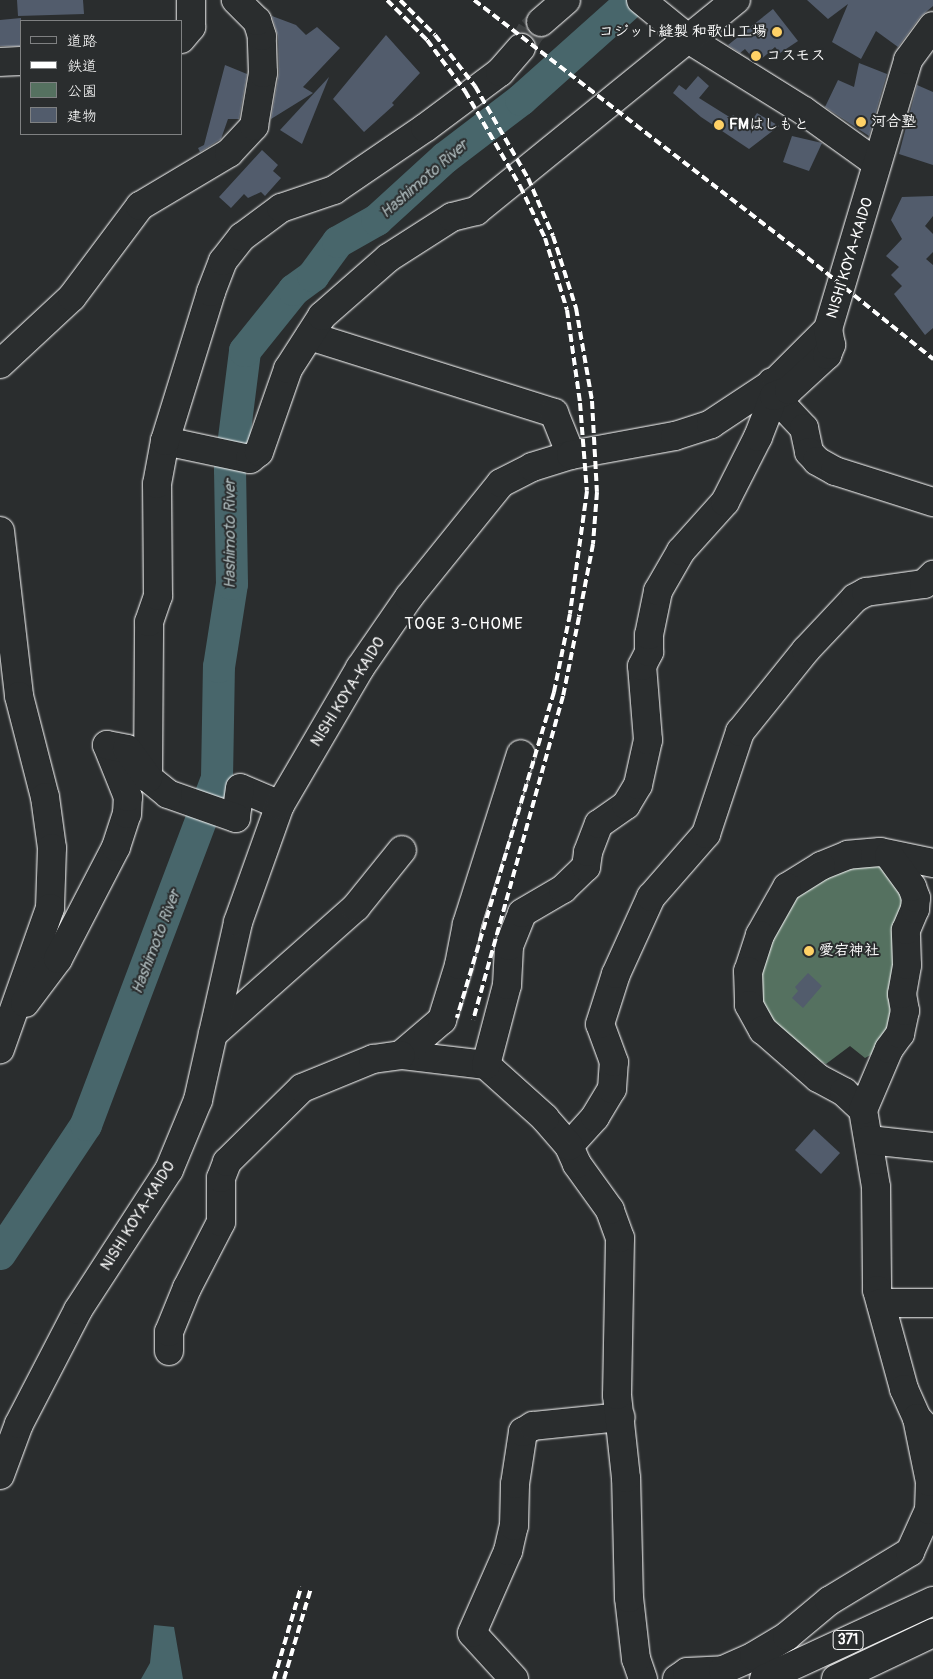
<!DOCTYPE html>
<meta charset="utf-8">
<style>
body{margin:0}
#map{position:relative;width:933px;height:1679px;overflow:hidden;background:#2a2d2e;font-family:Pangolin,"Klee One",sans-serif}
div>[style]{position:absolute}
.green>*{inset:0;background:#557160}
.water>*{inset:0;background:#48666b}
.river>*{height:32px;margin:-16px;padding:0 16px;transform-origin:16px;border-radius:16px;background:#48666b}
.building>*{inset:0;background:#525c6c}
.minor-tunnel>*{height:28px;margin-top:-14px;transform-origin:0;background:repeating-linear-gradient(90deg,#3f4243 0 28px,transparent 0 42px)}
.roads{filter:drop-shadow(0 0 1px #fff) drop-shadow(0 0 1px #fff)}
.minor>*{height:28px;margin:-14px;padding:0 14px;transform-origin:14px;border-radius:14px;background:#2a2d2e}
.highway>*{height:28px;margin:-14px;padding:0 14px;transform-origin:14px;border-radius:14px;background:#2a2d2e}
.rail>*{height:4px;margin-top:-2px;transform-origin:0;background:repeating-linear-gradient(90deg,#fff 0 8px,transparent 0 12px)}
.dots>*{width:14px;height:14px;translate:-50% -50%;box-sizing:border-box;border:2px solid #2a2d2e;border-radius:50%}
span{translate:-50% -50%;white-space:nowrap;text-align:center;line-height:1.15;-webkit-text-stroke:4px #2a2d2e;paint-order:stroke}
.shield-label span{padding:1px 4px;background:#2a2d2e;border:1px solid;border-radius:4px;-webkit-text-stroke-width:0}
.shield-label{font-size:14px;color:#fff;font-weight:700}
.poi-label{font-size:15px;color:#fff;font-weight:700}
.right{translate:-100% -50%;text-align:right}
.left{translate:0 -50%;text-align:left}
.street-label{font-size:15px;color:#fff}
.water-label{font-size:16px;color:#adbabc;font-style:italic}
.neighbourhood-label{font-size:16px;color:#fff;letter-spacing:1px}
.legend{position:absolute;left:20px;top:20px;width:162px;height:115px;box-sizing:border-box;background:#2a2d2e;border:1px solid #7f8182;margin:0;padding:6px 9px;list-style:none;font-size:15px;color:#fff}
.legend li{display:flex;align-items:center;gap:10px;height:25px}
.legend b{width:25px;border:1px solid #7f8182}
</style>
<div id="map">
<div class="green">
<i style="clip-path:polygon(880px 854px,906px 881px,904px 1008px,876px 1052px,865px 1058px,850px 1046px,826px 1064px,781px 1042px,759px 999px,762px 937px,789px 889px)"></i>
</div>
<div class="water">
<i style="clip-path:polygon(154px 1625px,174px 1627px,183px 1679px,141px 1679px,150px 1663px)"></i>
</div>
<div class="river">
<i style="left:0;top:1254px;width:155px;rotate:-56.3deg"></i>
<i style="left:86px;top:1125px;width:371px;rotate:-69.3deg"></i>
<i style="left:217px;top:778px;width:111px;rotate:-89deg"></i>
<i style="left:219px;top:667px;width:84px;rotate:-81.1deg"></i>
<i style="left:232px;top:584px;width:114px;rotate:-91deg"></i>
<i style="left:230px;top:470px;width:120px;rotate:-82.8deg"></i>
<i style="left:245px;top:351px;width:78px;rotate:-51.2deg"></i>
<i style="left:294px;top:290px;width:24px;rotate:-36deg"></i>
<i style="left:313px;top:276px;width:42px;rotate:-53.7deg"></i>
<i style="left:338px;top:242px;width:45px;rotate:-29.4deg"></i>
<i style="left:377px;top:220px;width:92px;rotate:-42.4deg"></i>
<i style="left:445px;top:158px;width:96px;rotate:-37.3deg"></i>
<i style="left:521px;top:100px;width:150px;rotate:-41.8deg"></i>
</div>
<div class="building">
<i style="clip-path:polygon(17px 0,83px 0,84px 14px,18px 16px)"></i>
<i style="clip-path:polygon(807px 0,933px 0,933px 6px,920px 17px,898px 47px,876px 31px,861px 59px,832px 42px,848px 4px,828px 19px)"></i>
<i style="clip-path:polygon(773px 9px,798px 41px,780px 53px,775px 47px,757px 63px,745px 49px,740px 53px,728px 45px)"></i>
<i style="clip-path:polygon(272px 16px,296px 25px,306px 35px,317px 27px,340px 48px,303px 87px,313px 93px,271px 119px,279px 73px,278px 36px)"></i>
<i style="clip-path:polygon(21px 18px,21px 46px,0 46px,0 20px)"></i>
<i style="clip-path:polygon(386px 35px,420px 73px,392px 103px,394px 105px,364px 132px,333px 99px)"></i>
<i style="clip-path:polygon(859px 63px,887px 74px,869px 136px,825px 107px,838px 80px,854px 87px)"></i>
<i style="clip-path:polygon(225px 65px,247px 74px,239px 119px,228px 119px,221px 139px,200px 152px,198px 148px,204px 145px)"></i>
<i style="clip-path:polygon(698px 76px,709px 86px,699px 98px,731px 118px,733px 115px,749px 125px,757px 113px,779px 126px,749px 149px,701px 117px,673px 93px,679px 85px,686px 90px)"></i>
<i style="clip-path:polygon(329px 77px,302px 144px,280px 130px)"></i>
<i style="clip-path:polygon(917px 85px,933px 92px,933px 165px,899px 154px)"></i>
<i style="clip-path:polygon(792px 136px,822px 143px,809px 171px,783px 162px)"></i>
<i style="clip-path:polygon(262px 150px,278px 165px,273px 171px,281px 178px,265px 196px,261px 192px,248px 198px,244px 194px,231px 208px,219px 197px)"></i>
<i style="clip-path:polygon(933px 196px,933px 216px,925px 226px,933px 234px,933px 252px,926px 259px,933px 265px,933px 328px,925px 335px,894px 294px,902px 286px,891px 275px,899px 267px,886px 256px,902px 239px,891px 220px,902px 197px)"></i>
<i style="clip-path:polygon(808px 973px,822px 986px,803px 1008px,792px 998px,798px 991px,795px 987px)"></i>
<i style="clip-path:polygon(814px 1129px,840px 1153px,821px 1174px,795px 1150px)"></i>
</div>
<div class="minor-tunnel">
<i style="left:521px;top:48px;width:20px;rotate:-60deg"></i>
<i style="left:531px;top:31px;width:13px;rotate:-42deg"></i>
</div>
<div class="roads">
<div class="minor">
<i style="left:641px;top:0;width:63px;rotate:39.2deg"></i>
<i style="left:690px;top:40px;width:134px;rotate:31.9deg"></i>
<i style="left:804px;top:111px;width:87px;rotate:35.7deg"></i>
<i style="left:541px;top:22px;width:33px;rotate:-41deg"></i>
<i style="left:181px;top:39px;width:16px;rotate:-50deg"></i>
<i style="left:191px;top:27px;width:27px;rotate:-90deg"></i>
<i style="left:0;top:62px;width:21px;rotate:-3deg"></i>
<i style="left:310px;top:336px;width:256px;rotate:17.5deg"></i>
<i style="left:554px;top:413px;width:45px;rotate:68deg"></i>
<i style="left:0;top:364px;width:98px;rotate:-42.9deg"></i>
<i style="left:72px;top:297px;width:114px;rotate:-53.2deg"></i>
<i style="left:140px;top:206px;width:104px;rotate:-30.8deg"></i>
<i style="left:229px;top:153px;width:37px;rotate:-47deg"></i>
<i style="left:254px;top:126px;width:54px;rotate:-80.4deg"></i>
<i style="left:263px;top:73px;width:37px;rotate:-92deg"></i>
<i style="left:262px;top:36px;width:16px;rotate:-108deg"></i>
<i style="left:257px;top:21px;width:30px;rotate:-135deg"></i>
<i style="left:772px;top:382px;width:14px;rotate:82deg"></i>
<i style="left:774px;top:396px;width:44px;rotate:46.8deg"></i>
<i style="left:804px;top:428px;width:25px;rotate:78deg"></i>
<i style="left:809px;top:452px;width:12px;rotate:48deg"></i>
<i style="left:817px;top:461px;width:21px;rotate:29deg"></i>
<i style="left:835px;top:471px;width:103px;rotate:17.6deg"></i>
<i style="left:165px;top:441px;width:87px;rotate:12deg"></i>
<i style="left:250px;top:459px;width:11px;rotate:-38deg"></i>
<i style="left:259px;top:452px;width:88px;rotate:-70.7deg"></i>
<i style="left:288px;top:369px;width:63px;rotate:-57.3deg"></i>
<i style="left:322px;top:316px;width:88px;rotate:-41.3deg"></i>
<i style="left:388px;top:258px;width:76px;rotate:-32.6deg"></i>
<i style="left:452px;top:217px;width:25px;rotate:-14deg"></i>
<i style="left:476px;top:211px;width:335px;rotate:-39.1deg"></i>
<i style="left:0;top:531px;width:166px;rotate:83.4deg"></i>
<i style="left:19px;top:696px;width:104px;rotate:75.6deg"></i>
<i style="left:45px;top:797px;width:51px;rotate:82.2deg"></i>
<i style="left:52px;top:848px;width:60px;rotate:91.9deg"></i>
<i style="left:50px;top:908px;width:150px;rotate:109.5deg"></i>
<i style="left:280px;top:805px;width:43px;rotate:-157deg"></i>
<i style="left:240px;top:788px;width:30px;rotate:98deg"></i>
<i style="left:236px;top:818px;width:72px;rotate:-160.6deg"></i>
<i style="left:168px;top:794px;width:26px;rotate:-141deg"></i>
<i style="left:148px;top:778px;width:156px;rotate:-89.6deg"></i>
<i style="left:149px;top:622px;width:28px;rotate:-71deg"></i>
<i style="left:158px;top:596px;width:112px;rotate:-90.5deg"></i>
<i style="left:157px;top:484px;width:44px;rotate:-79.5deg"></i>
<i style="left:165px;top:441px;width:156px;rotate:-72.8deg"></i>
<i style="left:211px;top:292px;width:33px;rotate:-69deg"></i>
<i style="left:223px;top:261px;width:31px;rotate:-52deg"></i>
<i style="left:242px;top:237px;width:49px;rotate:-36.6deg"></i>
<i style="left:281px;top:208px;width:56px;rotate:-18.8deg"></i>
<i style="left:334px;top:190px;width:110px;rotate:-34.3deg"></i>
<i style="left:425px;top:128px;width:94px;rotate:-36.7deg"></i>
<i style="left:500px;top:72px;width:32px;rotate:-49deg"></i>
<i style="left:933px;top:863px;width:54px;rotate:-168.3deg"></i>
<i style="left:880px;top:852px;width:32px;rotate:175deg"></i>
<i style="left:848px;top:855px;width:29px;rotate:158deg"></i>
<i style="left:821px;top:866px;width:40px;rotate:148deg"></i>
<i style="left:787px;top:887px;width:55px;rotate:119.4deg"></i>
<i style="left:760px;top:935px;width:38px;rotate:108deg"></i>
<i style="left:748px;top:971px;width:34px;rotate:88deg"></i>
<i style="left:749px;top:1005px;width:29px;rotate:61deg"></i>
<i style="left:763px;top:1030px;width:73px;rotate:41.1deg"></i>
<i style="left:818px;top:1078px;width:30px;rotate:28deg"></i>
<i style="left:844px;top:1092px;width:26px;rotate:43deg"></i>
<i style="left:863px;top:1110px;width:78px;rotate:80.4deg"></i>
<i style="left:876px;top:1187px;width:103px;rotate:89.4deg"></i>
<i style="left:877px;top:1290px;width:103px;rotate:74.7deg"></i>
<i style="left:904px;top:1389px;width:32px;rotate:66deg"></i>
<i style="left:917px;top:1418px;width:23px;rotate:47deg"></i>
<i style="left:25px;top:1003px;width:55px;rotate:-53.1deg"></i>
<i style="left:58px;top:959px;width:126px;rotate:-62.6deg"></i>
<i style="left:116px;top:847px;width:35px;rotate:-72deg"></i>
<i style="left:127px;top:814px;width:17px;rotate:-87deg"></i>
<i style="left:128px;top:797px;width:56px;rotate:-112deg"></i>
<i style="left:107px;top:745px;width:20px;rotate:11deg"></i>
<i style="left:127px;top:749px;width:36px;rotate:54deg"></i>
<i style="left:213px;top:1034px;width:191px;rotate:-41.6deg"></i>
<i style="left:356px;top:907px;width:73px;rotate:-51.1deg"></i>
<i style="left:486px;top:1065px;width:86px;rotate:-173.3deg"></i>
<i style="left:401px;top:1055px;width:54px;rotate:-40.5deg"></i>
<i style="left:442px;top:1020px;width:58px;rotate:-72.8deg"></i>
<i style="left:459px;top:965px;width:42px;rotate:-79deg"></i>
<i style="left:467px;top:924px;width:178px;rotate:-72.4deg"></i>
<i style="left:863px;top:1110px;width:66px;rotate:-66.9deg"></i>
<i style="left:889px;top:1049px;width:19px;rotate:-54deg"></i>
<i style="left:900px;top:1034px;width:24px;rotate:-78deg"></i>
<i style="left:905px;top:1011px;width:17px;rotate:-100deg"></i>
<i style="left:902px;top:994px;width:29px;rotate:-80deg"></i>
<i style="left:907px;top:965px;width:35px;rotate:-92deg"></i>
<i style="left:906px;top:930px;width:23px;rotate:-67deg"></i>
<i style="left:915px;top:909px;width:11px;rotate:-85deg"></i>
<i style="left:916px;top:898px;width:12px;rotate:-110deg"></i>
<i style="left:912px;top:887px;width:39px;rotate:-126deg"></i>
<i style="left:869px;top:1140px;width:64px;rotate:6.2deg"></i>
<i style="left:569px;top:1146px;width:39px;rotate:-48deg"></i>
<i style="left:595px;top:1117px;width:33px;rotate:-59deg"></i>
<i style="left:612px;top:1089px;width:27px;rotate:-86deg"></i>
<i style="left:614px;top:1062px;width:40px;rotate:-110.2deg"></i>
<i style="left:600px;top:1024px;width:52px;rotate:-72.3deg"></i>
<i style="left:616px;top:974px;width:85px;rotate:-65.6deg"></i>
<i style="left:651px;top:897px;width:84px;rotate:-48.9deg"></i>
<i style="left:706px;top:834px;width:108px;rotate:-71.6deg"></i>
<i style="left:740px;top:732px;width:105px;rotate:-51.2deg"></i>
<i style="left:806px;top:650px;width:71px;rotate:-46.7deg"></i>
<i style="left:855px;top:598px;width:13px;rotate:-29deg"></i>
<i style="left:866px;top:592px;width:59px;rotate:-7.9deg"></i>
<i style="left:924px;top:584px;width:13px;rotate:-45deg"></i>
<i style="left:881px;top:1303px;width:52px"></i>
<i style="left:169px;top:1351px;width:19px;rotate:-90deg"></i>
<i style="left:169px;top:1332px;width:48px;rotate:-67.8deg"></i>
<i style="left:187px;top:1288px;width:74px;rotate:-62.7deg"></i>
<i style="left:221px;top:1222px;width:44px;rotate:-90deg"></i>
<i style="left:221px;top:1178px;width:17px;rotate:-69deg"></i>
<i style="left:227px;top:1162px;width:105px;rotate:-44.6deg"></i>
<i style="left:302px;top:1088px;width:77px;rotate:-22.2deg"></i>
<i style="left:373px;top:1059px;width:28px;rotate:-8deg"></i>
<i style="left:0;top:1475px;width:54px;rotate:-69.6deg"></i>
<i style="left:19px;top:1424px;width:128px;rotate:-62.6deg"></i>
<i style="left:78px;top:1310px;width:167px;rotate:-57deg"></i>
<i style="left:169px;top:1170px;width:76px;rotate:-67.5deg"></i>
<i style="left:198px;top:1100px;width:182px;rotate:-77.3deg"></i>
<i style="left:238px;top:922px;width:124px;rotate:-70.3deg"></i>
<i style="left:280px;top:805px;width:159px;rotate:-59.7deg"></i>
<i style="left:360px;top:668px;width:86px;rotate:-55.4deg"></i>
<i style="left:409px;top:597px;width:146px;rotate:-51.1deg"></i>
<i style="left:501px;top:483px;width:35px;rotate:-27deg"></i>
<i style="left:532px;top:467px;width:41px;rotate:-17.1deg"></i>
<i style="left:571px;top:455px;width:106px;rotate:-10.4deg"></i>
<i style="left:675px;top:436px;width:38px;rotate:-18deg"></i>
<i style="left:711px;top:424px;width:78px;rotate:-33.5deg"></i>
<i style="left:776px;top:381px;width:74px;rotate:-45deg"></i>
<i style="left:828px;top:329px;width:281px;rotate:-73.4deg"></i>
<i style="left:908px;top:60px;width:42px;rotate:-53.7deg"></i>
<i style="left:514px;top:1679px;width:62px;rotate:-132.4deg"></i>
<i style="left:472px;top:1633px;width:90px;rotate:-66.3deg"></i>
<i style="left:508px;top:1551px;width:26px;rotate:-77deg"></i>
<i style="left:514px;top:1526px;width:42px;rotate:-88.6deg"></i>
<i style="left:515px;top:1484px;width:53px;rotate:-81.3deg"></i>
<i style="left:523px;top:1432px;width:12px;rotate:-31deg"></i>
<i style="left:533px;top:1426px;width:88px;rotate:-5.8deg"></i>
<i style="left:643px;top:1679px;width:21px;rotate:-109deg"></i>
<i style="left:636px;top:1659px;width:61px;rotate:-96.5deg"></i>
<i style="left:629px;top:1598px;width:120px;rotate:-91.4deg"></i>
<i style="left:626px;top:1478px;width:83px;rotate:-96.2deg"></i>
<i style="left:617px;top:1395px;width:157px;rotate:-88.9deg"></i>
<i style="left:620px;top:1238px;width:30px;rotate:-110deg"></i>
<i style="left:610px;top:1210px;width:57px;rotate:-125.7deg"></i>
<i style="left:577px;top:1164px;width:20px;rotate:-114deg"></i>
<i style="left:569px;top:1146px;width:37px;rotate:-131deg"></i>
<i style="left:545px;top:1118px;width:79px;rotate:-138.1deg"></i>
<i style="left:486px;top:1065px;width:83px;rotate:-75.3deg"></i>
<i style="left:507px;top:985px;width:39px;rotate:-87deg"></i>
<i style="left:509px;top:946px;width:35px;rotate:-68deg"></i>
<i style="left:522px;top:913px;width:48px;rotate:-30.3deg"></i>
<i style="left:563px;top:889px;width:32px;rotate:-44deg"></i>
<i style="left:586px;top:867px;width:15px;rotate:-82deg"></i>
<i style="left:588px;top:852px;width:30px;rotate:-69deg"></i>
<i style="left:599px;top:824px;width:33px;rotate:-35deg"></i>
<i style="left:626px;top:805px;width:23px;rotate:-59deg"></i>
<i style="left:638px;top:785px;width:46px;rotate:-77.5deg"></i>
<i style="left:648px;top:740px;width:74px;rotate:-94.6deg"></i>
<i style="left:642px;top:666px;width:16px;rotate:-63deg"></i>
<i style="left:649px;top:652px;width:17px;rotate:-90deg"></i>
<i style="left:649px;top:635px;width:45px;rotate:-78.4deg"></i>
<i style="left:658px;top:591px;width:46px;rotate:-60.1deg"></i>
<i style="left:681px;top:551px;width:66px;rotate:-48.1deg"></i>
<i style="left:725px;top:502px;width:73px;rotate:-63.1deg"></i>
<i style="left:758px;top:437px;width:44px;rotate:-68.7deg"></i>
<i style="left:774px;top:396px;width:16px;rotate:-22deg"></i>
<i style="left:789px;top:390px;width:52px;rotate:-42.6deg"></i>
<i style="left:827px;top:355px;width:11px;rotate:-68deg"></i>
<i style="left:831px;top:345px;width:16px;rotate:-101deg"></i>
<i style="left:677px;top:1679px;width:12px;rotate:-35deg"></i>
<i style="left:687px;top:1672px;width:36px;rotate:-3deg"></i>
<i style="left:723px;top:1670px;width:34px;rotate:-24deg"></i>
<i style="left:754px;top:1656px;width:39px;rotate:-31deg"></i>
<i style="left:787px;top:1636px;width:55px;rotate:-39.8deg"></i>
<i style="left:829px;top:1601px;width:95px;rotate:-31.2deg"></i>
<i style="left:910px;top:1552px;width:46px;rotate:-65.7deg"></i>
<i style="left:929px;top:1510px;width:28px;rotate:-88deg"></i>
<i style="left:930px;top:1482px;width:65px;rotate:-101.5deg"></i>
</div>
<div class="highway">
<i style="left:764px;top:1679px;width:186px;rotate:-24.8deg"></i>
<i style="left:836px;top:1679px;width:107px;rotate:-25.4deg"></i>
</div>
</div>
<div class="rail">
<i style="left:387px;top:0;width:57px;rotate:45deg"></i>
<i style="left:427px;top:40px;width:64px;rotate:53.3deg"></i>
<i style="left:465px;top:91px;width:110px;rotate:59.9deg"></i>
<i style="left:520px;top:186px;width:58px;rotate:64.3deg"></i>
<i style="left:545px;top:238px;width:75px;rotate:73deg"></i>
<i style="left:567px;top:310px;width:94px;rotate:82deg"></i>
<i style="left:580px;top:403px;width:88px;rotate:85.5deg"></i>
<i style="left:587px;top:491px;width:124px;rotate:97.9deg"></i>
<i style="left:570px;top:614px;width:80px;rotate:101.6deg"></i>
<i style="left:554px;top:692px;width:340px;rotate:106.6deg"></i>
<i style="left:400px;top:0;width:49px;rotate:45deg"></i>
<i style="left:435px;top:35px;width:65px;rotate:51.9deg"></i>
<i style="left:475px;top:86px;width:106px;rotate:60.1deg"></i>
<i style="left:528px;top:178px;width:63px;rotate:66.7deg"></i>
<i style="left:553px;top:236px;width:76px;rotate:72.3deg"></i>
<i style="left:576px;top:308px;width:94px;rotate:80.2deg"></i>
<i style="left:592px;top:401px;width:91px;rotate:86.9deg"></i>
<i style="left:597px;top:492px;width:52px;rotate:94.4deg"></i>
<i style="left:593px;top:544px;width:74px;rotate:100.9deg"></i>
<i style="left:579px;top:617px;width:81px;rotate:101.4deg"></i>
<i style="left:563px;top:696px;width:336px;rotate:105.5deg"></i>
<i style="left:474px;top:0;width:409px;rotate:37.7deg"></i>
<i style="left:798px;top:250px;width:174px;rotate:38.9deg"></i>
<i style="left:274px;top:1679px;width:96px;rotate:-73.6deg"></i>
<i style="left:284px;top:1679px;width:95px;rotate:-73.5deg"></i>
</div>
<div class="dots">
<i style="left:777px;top:32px;background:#ffd166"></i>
<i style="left:756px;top:56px;background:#ffd166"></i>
<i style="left:861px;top:122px;background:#ffd166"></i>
<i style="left:719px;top:125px;background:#ffd166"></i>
<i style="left:809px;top:951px;background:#ffd166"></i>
</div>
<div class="shield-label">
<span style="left:848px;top:1640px">371</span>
</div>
<div class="poi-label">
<span class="right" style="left:767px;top:32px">コジット縫製 和歌山工場</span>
<span class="left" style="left:766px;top:56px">コスモス</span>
<span class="left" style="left:871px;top:122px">河合塾</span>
<span class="left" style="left:729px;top:125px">FMはしもと</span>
<span class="left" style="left:819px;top:951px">愛宕神社</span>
</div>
<div class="street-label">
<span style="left:850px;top:258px;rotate:-73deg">NISHI KOYA-KAIDO</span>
<span style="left:348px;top:692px;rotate:-58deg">NISHI KOYA-KAIDO</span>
<span style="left:138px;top:1216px;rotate:-58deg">NISHI KOYA-KAIDO</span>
</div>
<div class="water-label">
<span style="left:424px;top:179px;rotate:-41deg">Hashimoto River</span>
<span style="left:230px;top:534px;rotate:-90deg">Hashimoto River</span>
<span style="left:156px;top:942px;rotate:-69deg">Hashimoto River</span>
</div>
<div class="neighbourhood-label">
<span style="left:464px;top:624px">TOGE 3-CHOME</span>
</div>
<ul class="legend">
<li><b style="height:6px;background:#2a2d2e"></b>道路</li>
<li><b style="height:6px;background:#fff"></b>鉄道</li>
<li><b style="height:14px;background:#557160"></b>公園</li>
<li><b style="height:14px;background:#525c6c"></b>建物</li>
</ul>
</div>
